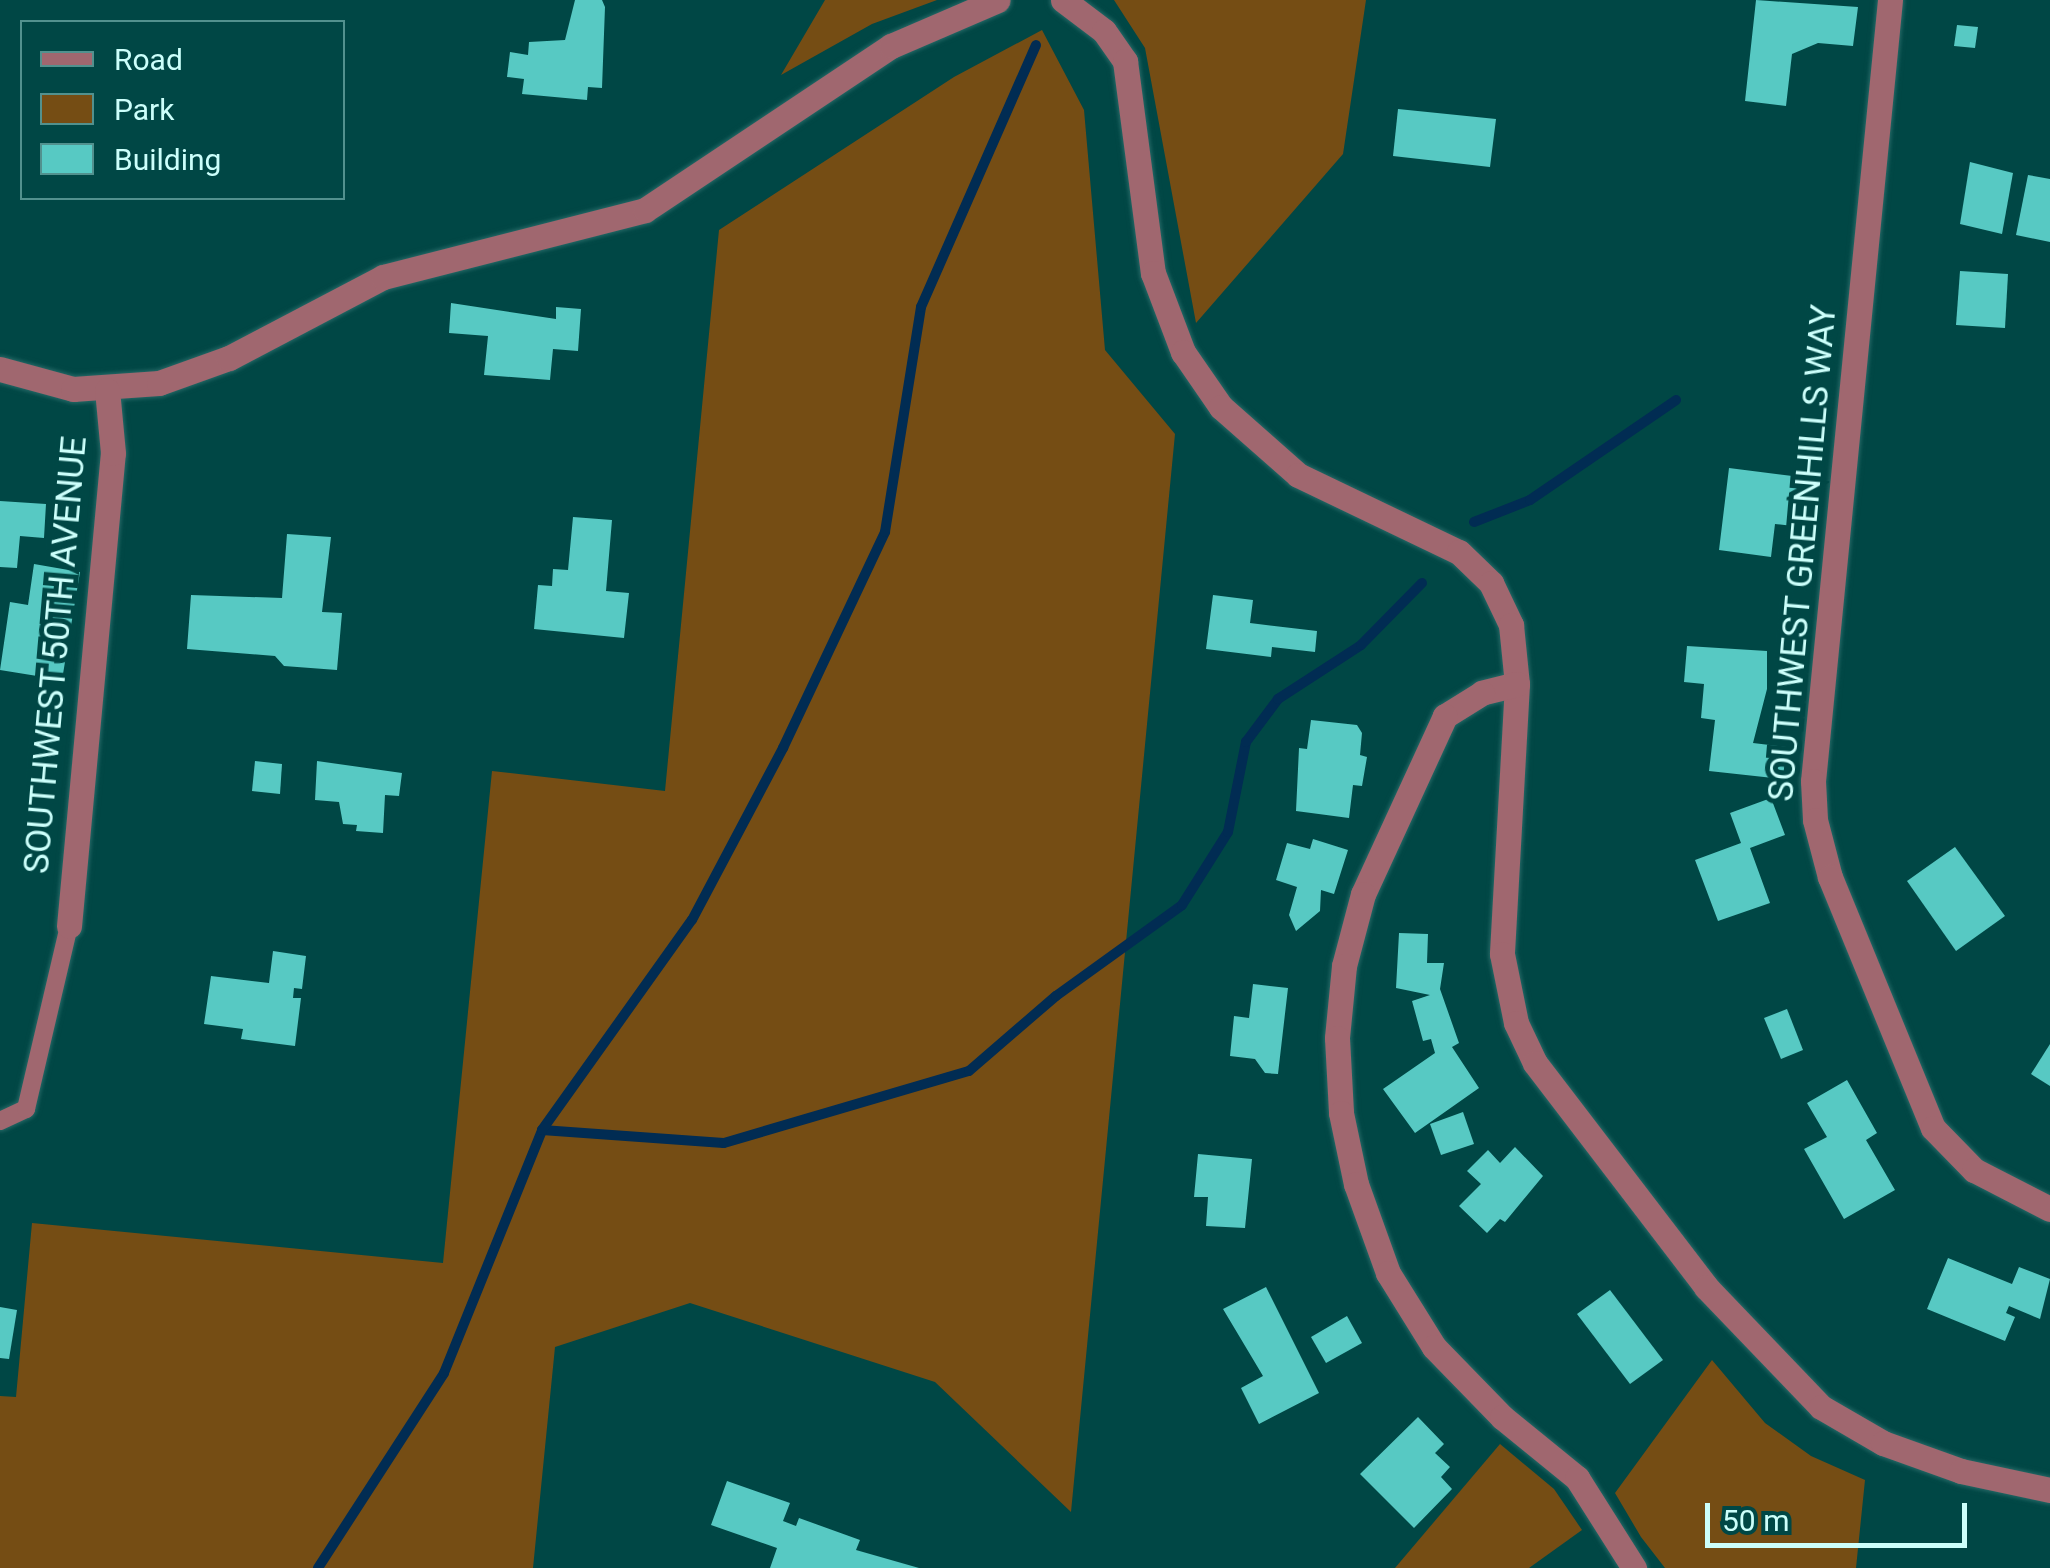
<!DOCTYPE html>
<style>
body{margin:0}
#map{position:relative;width:2050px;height:1568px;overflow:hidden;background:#004745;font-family:Roboto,sans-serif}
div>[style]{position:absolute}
.green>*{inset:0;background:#754d14}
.stream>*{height:10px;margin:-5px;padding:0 5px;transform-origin:5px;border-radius:5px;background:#012c53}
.building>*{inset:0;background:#57c9c3}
.roads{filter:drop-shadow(0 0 2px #256866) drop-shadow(0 0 2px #256866)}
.service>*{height:18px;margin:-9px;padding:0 9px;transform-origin:9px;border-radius:9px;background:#a0676f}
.minor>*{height:25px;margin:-12.5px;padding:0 12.5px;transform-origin:12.5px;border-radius:12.5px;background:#a0676f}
span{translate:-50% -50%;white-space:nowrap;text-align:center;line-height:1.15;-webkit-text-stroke:10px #004745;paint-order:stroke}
.street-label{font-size:35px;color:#ccfffb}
.legend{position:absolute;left:20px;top:20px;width:325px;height:180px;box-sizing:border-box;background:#004745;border:2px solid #52918e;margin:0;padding:12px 18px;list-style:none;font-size:30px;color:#ccfffb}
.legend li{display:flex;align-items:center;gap:20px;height:50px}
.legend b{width:50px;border:2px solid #52918e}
.scale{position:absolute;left:1705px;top:1503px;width:262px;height:45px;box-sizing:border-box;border:5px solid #ccfffb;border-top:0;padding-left:12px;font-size:30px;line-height:35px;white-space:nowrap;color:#ccfffb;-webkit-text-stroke:8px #004745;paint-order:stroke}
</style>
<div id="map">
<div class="green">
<i style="clip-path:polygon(825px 0,937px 0,872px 24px,781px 75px)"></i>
<i style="clip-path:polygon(1114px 0,1366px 0,1343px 154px,1196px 323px,1145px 48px)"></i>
<i style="clip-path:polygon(1042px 30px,1084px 110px,1105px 350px,1175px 434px,1071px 1512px,935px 1382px,690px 1303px,555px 1347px,533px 1568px,0 1568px,0 1396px,16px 1397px,32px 1223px,443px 1263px,492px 771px,665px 791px,719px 230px,954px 77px)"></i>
<i style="clip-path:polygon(1712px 1360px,1765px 1423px,1811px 1456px,1865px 1480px,1856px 1568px,1665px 1568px,1641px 1537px,1615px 1493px)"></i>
<i style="clip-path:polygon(1500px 1444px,1554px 1489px,1582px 1530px,1529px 1568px,1395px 1568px)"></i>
</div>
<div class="stream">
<i style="left:1474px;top:522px;width:60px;rotate:-21.4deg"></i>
<i style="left:1530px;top:500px;width:177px;rotate:-34.4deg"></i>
<i style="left:542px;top:1130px;width:182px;rotate:4.1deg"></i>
<i style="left:724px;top:1143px;width:255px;rotate:-16.4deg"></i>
<i style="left:969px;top:1071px;width:115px;rotate:-40.8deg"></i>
<i style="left:1056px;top:996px;width:155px;rotate:-35.8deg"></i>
<i style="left:1182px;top:905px;width:86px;rotate:-57.8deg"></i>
<i style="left:1228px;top:832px;width:92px;rotate:-78.7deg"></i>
<i style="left:1246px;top:742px;width:54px;rotate:-53.3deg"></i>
<i style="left:1278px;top:699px;width:99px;rotate:-33deg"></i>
<i style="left:1361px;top:645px;width:87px;rotate:-45.5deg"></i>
<i style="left:318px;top:1568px;width:232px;rotate:-57.1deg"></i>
<i style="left:444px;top:1373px;width:262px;rotate:-68deg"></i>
<i style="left:542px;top:1130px;width:258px;rotate:-54.5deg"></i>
<i style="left:692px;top:920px;width:195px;rotate:-62.1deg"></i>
<i style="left:783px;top:748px;width:239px;rotate:-64.7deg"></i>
<i style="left:885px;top:532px;width:228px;rotate:-80.9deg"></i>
<i style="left:921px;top:307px;width:286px;rotate:-66.3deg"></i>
</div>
<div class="building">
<i style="clip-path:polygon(575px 0,602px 0,605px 7px,602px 88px,588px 87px,587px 100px,522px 94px,524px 79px,507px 77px,510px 52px,528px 55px,529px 42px,565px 40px)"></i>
<i style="clip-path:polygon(1756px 0,1858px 7px,1853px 46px,1818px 43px,1792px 54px,1786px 106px,1745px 101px)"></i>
<i style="clip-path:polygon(1957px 25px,1978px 27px,1975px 48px,1954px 46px)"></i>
<i style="clip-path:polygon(1398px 109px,1496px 119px,1490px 167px,1393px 156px)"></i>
<i style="clip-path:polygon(1970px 162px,2013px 173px,2002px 234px,1960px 224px)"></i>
<i style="clip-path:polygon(2028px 175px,2050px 179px,2050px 242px,2016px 235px)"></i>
<i style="clip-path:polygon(1960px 271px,2008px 274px,2005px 328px,1956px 325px)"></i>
<i style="clip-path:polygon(451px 303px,556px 319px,556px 307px,581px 309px,578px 351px,553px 349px,550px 380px,484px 375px,488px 336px,449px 333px)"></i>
<i style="clip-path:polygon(1729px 468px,1817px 479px,1811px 528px,1775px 524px,1771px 557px,1719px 550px)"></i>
<i style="clip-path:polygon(0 501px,46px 504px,44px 538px,20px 536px,17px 568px,0 567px)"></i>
<i style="clip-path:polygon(573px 517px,612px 520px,606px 591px,629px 593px,624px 638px,534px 629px,538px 585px,552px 586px,553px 569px,568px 570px)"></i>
<i style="clip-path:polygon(287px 534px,331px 537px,322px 612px,342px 613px,337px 670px,284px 666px,275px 656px,187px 649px,191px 595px,282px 598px)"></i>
<i style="clip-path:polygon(34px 564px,80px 572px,62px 680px,0 670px,10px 602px,28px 605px)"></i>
<i style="clip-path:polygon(1213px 595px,1253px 600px,1250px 623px,1317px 631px,1315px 652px,1272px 647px,1271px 657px,1206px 649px)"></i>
<i style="clip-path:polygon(1687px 646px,1767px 651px,1767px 689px,1753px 743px,1786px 747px,1783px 779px,1709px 771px,1715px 720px,1701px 718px,1704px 684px,1684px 682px)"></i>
<i style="clip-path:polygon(1311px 720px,1357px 725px,1362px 733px,1360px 755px,1367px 757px,1362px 786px,1353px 785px,1349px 818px,1296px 811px,1299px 748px,1307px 749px)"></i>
<i style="clip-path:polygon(255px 761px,282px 764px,280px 794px,252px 791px)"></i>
<i style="clip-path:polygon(317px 761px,402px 773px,399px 796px,385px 795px,383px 833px,356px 831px,357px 825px,343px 824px,339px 802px,315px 800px)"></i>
<i style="clip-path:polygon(1771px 798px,1785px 835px,1750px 848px,1770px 903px,1718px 921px,1695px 860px,1741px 843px,1730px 813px)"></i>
<i style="clip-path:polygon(1313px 839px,1348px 850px,1334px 894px,1321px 890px,1320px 911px,1296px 931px,1289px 915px,1297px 887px,1276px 880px,1287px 843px,1310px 849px)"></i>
<i style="clip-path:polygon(1955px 847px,2005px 916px,1956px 951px,1907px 881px)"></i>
<i style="clip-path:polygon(1399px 933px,1428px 934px,1427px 963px,1444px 963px,1440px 989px,1459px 1043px,1452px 1047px,1479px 1088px,1415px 1133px,1383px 1089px,1435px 1053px,1431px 1039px,1423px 1041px,1412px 1001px,1430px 995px,1396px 988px)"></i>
<i style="clip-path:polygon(273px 951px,306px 956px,302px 989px,294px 988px,293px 998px,301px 998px,295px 1046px,241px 1039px,243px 1029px,204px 1024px,211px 976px,269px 983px)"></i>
<i style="clip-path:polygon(1253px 984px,1288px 988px,1278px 1074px,1265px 1073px,1255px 1059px,1230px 1056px,1234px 1016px,1249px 1018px)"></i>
<i style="clip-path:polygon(1787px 1009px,1803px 1050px,1781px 1059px,1764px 1018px)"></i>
<i style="clip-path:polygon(2050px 1044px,2050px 1086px,2031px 1074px)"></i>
<i style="clip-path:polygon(1847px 1080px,1877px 1133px,1866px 1140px,1895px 1190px,1844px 1219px,1804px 1149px,1827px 1137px,1807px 1103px)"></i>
<i style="clip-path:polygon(1463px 1112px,1474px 1144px,1441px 1155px,1430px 1124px)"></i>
<i style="clip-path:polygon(1515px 1147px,1543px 1176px,1505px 1222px,1500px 1219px,1487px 1233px,1459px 1206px,1481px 1184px,1467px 1171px,1488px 1150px,1500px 1163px)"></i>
<i style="clip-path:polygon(1198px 1154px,1252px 1159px,1245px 1228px,1206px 1226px,1208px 1197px,1194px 1197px)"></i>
<i style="clip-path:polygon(1948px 1258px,2012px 1284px,2019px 1267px,2050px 1279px,2040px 1319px,2009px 1306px,2006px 1313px,2015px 1317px,2005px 1341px,1927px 1309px)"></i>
<i style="clip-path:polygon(1266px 1287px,1319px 1393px,1259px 1424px,1241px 1388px,1263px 1376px,1223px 1309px)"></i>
<i style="clip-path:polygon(1610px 1290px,1663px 1360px,1630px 1384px,1577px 1314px)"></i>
<i style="clip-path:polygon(0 1307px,17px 1310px,9px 1359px,0 1358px)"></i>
<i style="clip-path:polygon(1347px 1316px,1362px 1343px,1326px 1363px,1311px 1337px)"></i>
<i style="clip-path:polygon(1418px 1417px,1444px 1444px,1435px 1453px,1450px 1467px,1441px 1477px,1452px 1489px,1414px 1528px,1360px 1474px)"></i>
<i style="clip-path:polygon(727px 1481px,790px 1503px,783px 1521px,796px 1526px,799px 1518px,860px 1540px,856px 1550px,919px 1568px,770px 1568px,777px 1548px,711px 1525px)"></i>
</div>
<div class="roads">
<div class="service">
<i style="left:0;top:1121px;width:29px;rotate:-25deg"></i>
<i style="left:26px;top:1109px;width:188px;rotate:-76.8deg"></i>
</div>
<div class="minor">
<i style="left:1063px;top:0;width:51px;rotate:37.1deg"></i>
<i style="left:1104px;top:31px;width:37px;rotate:55deg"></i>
<i style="left:1125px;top:61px;width:214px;rotate:82.5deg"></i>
<i style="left:1153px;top:273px;width:85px;rotate:69.2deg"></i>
<i style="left:1183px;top:352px;width:67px;rotate:55.4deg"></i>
<i style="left:1221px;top:407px;width:103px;rotate:41.4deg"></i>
<i style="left:1298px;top:475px;width:178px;rotate:25.6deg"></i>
<i style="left:1459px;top:552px;width:45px;rotate:44.1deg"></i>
<i style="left:1491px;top:583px;width:47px;rotate:64.5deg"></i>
<i style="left:1511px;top:625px;width:59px;rotate:84.2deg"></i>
<i style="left:1517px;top:684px;width:270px;rotate:93.2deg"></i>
<i style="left:1502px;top:954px;width:70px;rotate:78.5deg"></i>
<i style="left:1516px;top:1023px;width:44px;rotate:64.6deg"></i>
<i style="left:1535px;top:1063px;width:282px;rotate:52.6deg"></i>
<i style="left:1706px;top:1287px;width:166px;rotate:46.2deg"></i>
<i style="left:1821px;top:1407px;width:72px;rotate:30.1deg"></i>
<i style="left:1883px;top:1443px;width:83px;rotate:19.7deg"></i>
<i style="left:1961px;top:1471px;width:91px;rotate:12.1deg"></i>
<i style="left:1890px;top:0;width:785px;rotate:95.63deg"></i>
<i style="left:1813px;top:781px;width:39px;rotate:87deg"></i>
<i style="left:1815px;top:820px;width:59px;rotate:75.3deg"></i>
<i style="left:1830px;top:877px;width:271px;rotate:67.7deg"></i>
<i style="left:1933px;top:1128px;width:59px;rotate:45.7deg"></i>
<i style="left:1974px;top:1170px;width:85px;rotate:27.2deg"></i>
<i style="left:0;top:369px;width:76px;rotate:15.3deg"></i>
<i style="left:73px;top:389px;width:86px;rotate:-4deg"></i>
<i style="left:159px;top:383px;width:74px;rotate:-19.7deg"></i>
<i style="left:229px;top:358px;width:174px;rotate:-27.7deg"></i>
<i style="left:383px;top:277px;width:270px;rotate:-14.3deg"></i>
<i style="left:645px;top:210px;width:296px;rotate:-33.7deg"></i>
<i style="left:891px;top:46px;width:116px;rotate:-23.3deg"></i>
<i style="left:1517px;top:684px;width:36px;rotate:166deg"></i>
<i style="left:1482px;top:693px;width:44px;rotate:148.1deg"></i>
<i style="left:1445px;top:716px;width:196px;rotate:114.7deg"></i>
<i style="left:1363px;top:894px;width:74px;rotate:104.8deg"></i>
<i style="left:1344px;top:966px;width:72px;rotate:95.6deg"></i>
<i style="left:1337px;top:1038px;width:75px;rotate:86.9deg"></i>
<i style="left:1341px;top:1113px;width:73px;rotate:78.1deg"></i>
<i style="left:1356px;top:1184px;width:95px;rotate:70.2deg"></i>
<i style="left:1388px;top:1273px;width:87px;rotate:58.1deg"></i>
<i style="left:1434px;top:1347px;width:98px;rotate:45.8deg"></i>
<i style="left:1502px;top:1417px;width:97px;rotate:39.1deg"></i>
<i style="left:1577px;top:1478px;width:107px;rotate:57.7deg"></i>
<i style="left:69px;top:926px;width:475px;rotate:-84.7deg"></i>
<i style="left:113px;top:453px;width:63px;rotate:-95.4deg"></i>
</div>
</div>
<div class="street-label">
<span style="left:1803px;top:553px;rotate:-85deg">SOUTHWEST GREENHILLS WAY</span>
<span style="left:56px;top:655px;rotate:-85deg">SOUTHWEST 50TH AVENUE</span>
</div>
<ul class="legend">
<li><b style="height:12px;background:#a0676f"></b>Road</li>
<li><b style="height:28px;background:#754d14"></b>Park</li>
<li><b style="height:28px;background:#57c9c3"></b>Building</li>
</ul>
<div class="scale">50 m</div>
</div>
